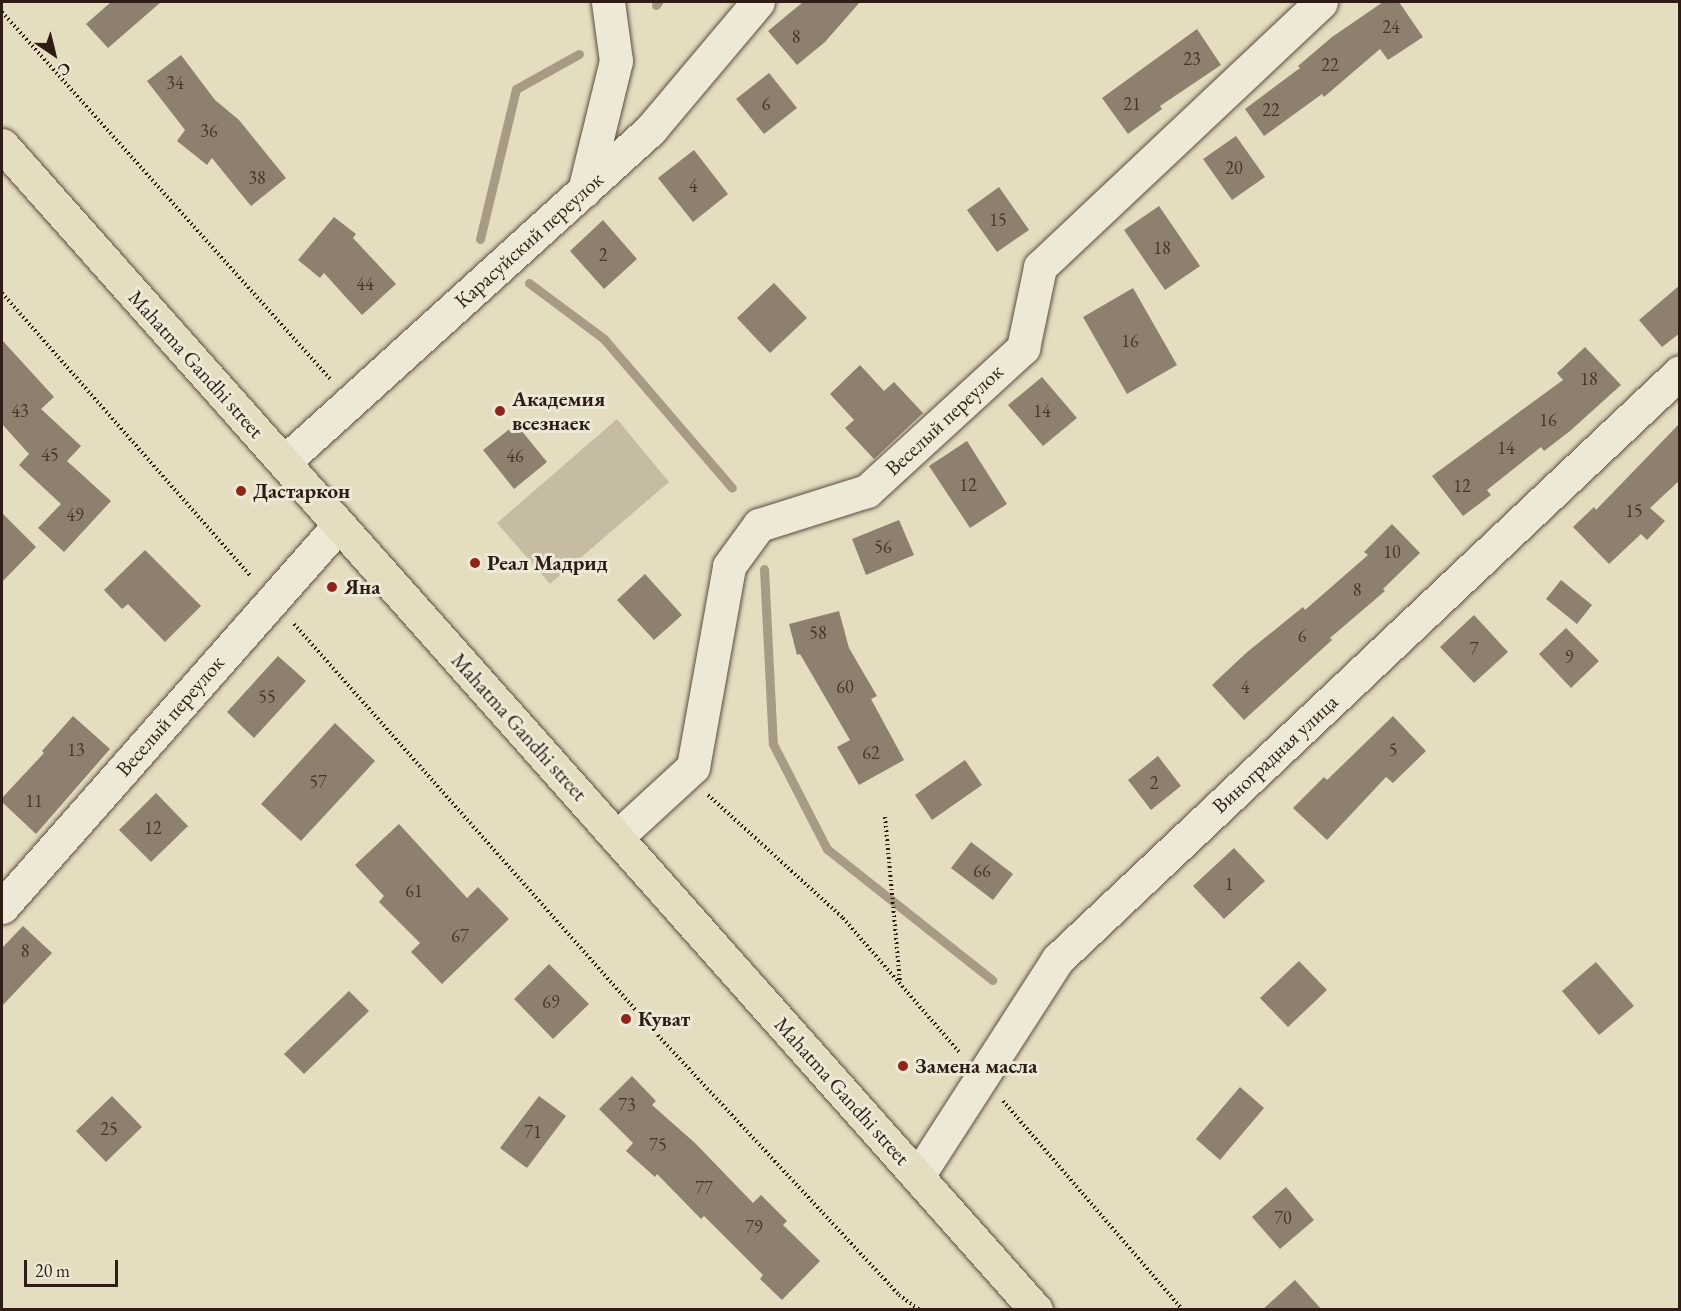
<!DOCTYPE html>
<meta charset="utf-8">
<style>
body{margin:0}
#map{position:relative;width:1681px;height:1311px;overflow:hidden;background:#e5ddc0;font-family:"EB Garamond",serif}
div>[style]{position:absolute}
.green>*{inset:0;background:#c6bca3}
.stream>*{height:9px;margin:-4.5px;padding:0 4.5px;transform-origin:4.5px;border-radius:4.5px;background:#a79b86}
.building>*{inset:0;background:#8d806e}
.path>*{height:4px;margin-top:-2px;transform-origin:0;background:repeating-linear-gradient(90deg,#2e1c15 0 1.5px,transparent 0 4.5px)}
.roads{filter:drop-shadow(0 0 2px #5c4c40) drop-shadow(0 0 2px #5c4c40)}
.street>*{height:33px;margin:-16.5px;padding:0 16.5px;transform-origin:16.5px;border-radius:16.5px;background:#eee9d6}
.primary>*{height:33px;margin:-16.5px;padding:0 16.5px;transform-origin:16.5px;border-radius:16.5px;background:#e5ddc0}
.dots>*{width:16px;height:16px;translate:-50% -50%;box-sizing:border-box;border:3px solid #eee9d6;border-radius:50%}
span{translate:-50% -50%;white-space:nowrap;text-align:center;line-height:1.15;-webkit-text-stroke:6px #eee9d6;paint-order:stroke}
.number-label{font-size:18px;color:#46352b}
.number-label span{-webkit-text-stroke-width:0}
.street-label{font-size:21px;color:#2e1c15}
.poi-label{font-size:21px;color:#2e1c15;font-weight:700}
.left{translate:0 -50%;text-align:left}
.frame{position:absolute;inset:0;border:3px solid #2e1c15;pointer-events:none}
.north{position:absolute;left:24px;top:24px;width:60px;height:60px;-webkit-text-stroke:4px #eee9d6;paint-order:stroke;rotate:145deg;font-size:16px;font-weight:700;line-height:24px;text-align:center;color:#2e1c15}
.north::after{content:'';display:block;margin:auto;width:21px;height:27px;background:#2e1c15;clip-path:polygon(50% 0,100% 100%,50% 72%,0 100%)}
.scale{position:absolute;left:24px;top:1260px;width:94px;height:27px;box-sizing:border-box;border:3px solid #2e1c15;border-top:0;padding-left:8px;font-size:18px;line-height:21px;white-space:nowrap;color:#2e1c15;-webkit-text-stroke:4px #eee9d6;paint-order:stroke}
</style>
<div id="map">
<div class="green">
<i style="clip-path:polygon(617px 419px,669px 482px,550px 584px,497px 523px)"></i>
</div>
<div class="stream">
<i style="left:656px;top:5px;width:4px;rotate:-56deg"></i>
<i style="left:480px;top:239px;width:154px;rotate:-76.5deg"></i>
<i style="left:516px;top:89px;width:72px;rotate:-29.1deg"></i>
<i style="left:529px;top:283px;width:94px;rotate:36.7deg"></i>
<i style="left:604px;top:339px;width:196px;rotate:49.3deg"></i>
<i style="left:764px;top:569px;width:175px;rotate:87.1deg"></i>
<i style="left:773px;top:744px;width:118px;rotate:62.8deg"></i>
<i style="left:827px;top:849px;width:211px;rotate:38.4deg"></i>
</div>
<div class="building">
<i style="clip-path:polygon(111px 2px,161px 2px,108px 48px,86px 24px)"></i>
<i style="clip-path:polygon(803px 2px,860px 2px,825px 42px,797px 65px,768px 31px)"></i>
<i style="clip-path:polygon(1383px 2px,1399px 2px,1423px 37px,1388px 60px,1380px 49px,1324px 97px,1322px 94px,1264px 136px,1245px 109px,1300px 68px,1298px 66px,1332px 37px)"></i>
<i style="clip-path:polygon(1197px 29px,1221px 65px,1160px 106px,1162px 109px,1128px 134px,1102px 98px)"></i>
<i style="clip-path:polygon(181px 55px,215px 100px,239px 120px,286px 178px,251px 206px,212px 158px,207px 165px,177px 141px,185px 130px,147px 81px)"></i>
<i style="clip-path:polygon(769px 73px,797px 108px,764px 134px,736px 99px)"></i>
<i style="clip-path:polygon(1236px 136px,1265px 177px,1232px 200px,1203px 159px)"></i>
<i style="clip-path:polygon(694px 150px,728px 194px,693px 222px,658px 178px)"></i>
<i style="clip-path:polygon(999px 187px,1029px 230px,997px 252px,967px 210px)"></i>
<i style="clip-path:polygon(1159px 206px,1200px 266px,1165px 290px,1124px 230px)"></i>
<i style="clip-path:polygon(334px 217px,356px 234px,353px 238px,396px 284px,362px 315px,324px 273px,320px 278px,298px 260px)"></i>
<i style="clip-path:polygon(603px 220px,637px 259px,604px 289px,570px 251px)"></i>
<i style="clip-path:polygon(774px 283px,807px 318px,770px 353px,737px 318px)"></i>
<i style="clip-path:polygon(1680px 285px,1680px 333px,1662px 347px,1639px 320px)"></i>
<i style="clip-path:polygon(1133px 288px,1177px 365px,1127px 394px,1083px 317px)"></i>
<i style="clip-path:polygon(2px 340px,54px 397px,41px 409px,81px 446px,67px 461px,111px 501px,64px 552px,38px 528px,61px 504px,19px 465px,29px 454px,2px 424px)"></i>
<i style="clip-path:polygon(1585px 347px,1621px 385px,1570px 431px,1544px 451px,1541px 447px,1487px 490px,1491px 495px,1463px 516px,1432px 476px,1563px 380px,1557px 373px)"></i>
<i style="clip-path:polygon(860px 365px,884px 391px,894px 382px,923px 413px,874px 459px,845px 428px,854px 420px,830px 394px)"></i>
<i style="clip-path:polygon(1042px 377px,1077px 418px,1043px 446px,1008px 405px)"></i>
<i style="clip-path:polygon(1680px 423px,1680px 480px,1650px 508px,1665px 521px,1647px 540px,1641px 534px,1609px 564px,1573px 527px,1594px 507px,1596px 510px)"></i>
<i style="clip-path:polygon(516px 424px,547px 462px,514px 489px,483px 450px)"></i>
<i style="clip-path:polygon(967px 441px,1007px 504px,970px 528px,929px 466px)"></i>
<i style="clip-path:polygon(2px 513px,36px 547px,2px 582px)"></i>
<i style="clip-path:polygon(899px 520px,914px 555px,866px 575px,852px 539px)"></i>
<i style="clip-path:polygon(1392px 524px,1420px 553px,1383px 589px,1385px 591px,1330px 638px,1332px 640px,1244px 720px,1212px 685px,1246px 653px,1303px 607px,1305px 610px,1368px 555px,1364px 552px)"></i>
<i style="clip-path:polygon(145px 550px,201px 606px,165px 642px,128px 604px,122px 609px,104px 590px)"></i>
<i style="clip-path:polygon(645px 574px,682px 615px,654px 640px,617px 600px)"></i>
<i style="clip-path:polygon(1561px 580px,1592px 605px,1577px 624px,1546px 599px)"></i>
<i style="clip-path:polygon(839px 611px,849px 648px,877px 696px,871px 699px,904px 760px,859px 785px,837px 747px,850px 740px,800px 654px,797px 655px,789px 624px)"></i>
<i style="clip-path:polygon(1474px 615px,1508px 652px,1474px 683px,1440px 647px)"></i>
<i style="clip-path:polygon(1566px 628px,1599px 661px,1571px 688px,1539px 654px)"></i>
<i style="clip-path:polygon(278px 656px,306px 681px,254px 738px,227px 712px)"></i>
<i style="clip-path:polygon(73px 716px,110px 749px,36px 834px,2px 802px,2px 798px,44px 753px,42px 751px)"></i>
<i style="clip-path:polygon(1393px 716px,1426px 751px,1393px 783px,1386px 777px,1327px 840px,1293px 808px,1324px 777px,1327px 780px)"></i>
<i style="clip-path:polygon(335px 723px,375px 761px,301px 841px,261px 804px)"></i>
<i style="clip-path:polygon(1158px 756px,1181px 786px,1151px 810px,1128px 780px)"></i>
<i style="clip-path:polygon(965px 760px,982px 785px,932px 820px,915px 795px)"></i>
<i style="clip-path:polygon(156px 793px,188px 826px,151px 862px,119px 830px)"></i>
<i style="clip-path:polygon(399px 824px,467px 898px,478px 887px,509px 919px,442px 984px,411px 952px,420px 943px,379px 902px,384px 896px,355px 865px)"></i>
<i style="clip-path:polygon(971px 842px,1013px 874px,993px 900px,951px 868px)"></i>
<i style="clip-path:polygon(1234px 848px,1265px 881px,1224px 919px,1193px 886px)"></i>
<i style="clip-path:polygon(23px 926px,52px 953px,2px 1006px,2px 948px)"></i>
<i style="clip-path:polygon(1299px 961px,1327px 990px,1288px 1027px,1260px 998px)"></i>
<i style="clip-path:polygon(1596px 962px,1634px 1006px,1599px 1035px,1562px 991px)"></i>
<i style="clip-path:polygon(549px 964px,589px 1004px,553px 1039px,514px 999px)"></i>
<i style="clip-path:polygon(349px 991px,369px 1011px,304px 1074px,284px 1054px)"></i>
<i style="clip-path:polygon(632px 1076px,656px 1101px,652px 1105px,695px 1143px,753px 1203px,761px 1195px,787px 1221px,783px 1225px,820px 1261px,782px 1300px,760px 1279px,763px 1275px,704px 1216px,701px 1219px,657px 1174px,655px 1177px,626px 1151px,633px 1143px,599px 1109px)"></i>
<i style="clip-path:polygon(1240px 1087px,1264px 1108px,1220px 1160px,1196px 1139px)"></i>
<i style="clip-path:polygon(112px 1096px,142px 1127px,106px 1162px,76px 1131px)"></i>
<i style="clip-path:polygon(539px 1096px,566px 1116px,527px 1168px,500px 1148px)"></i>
<i style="clip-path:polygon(1286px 1187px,1314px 1220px,1280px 1249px,1252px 1217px)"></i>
<i style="clip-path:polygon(1295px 1280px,1322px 1310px,1262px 1310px)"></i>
</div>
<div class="path">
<i style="left:2px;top:12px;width:492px;rotate:48.2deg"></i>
<i style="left:2px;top:293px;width:377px;rotate:48.7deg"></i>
<i style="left:294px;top:624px;width:558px;rotate:48.49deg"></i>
<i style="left:664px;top:1042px;width:345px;rotate:47.1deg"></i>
<i style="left:899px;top:1295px;width:26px;rotate:36deg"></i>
<i style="left:708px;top:795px;width:183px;rotate:42.3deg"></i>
<i style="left:843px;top:918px;width:179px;rotate:49.1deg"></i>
<i style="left:885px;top:817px;width:167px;rotate:84.8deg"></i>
<i style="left:1003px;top:1101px;width:276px;rotate:49.3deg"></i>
</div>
<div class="roads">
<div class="street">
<i style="left:584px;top:191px;width:134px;rotate:-76.2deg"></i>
<i style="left:616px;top:61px;width:60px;rotate:-97.7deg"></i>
<i style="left:284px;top:462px;width:496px;rotate:-42.2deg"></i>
<i style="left:651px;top:129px;width:166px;rotate:-49.9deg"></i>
<i style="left:617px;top:837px;width:103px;rotate:-42.6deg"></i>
<i style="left:693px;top:767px;width:204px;rotate:-79.8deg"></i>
<i style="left:729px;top:566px;width:51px;rotate:-53.8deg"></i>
<i style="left:759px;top:525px;width:113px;rotate:-17.5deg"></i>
<i style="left:867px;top:491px;width:212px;rotate:-42.5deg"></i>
<i style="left:1023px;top:348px;width:83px;rotate:-78.1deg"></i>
<i style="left:1040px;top:267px;width:386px;rotate:-43.3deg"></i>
<i style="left:2px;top:907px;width:509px;rotate:-48.58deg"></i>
<i style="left:918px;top:1176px;width:258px;rotate:-57.2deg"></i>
<i style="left:1058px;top:959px;width:855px;rotate:-43.34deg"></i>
</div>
<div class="primary">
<i style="left:2px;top:145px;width:1558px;rotate:48.41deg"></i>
</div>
</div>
<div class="dots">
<i style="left:500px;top:411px;background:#8f2418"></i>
<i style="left:241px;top:491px;background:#8f2418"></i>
<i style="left:475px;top:563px;background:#8f2418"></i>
<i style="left:332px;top:587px;background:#8f2418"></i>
<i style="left:626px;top:1019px;background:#8f2418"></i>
<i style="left:903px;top:1066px;background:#8f2418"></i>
</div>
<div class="number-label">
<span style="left:1391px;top:27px">24</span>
<span style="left:796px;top:37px">8</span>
<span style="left:1192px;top:59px">23</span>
<span style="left:1330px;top:65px">22</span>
<span style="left:175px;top:83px">34</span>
<span style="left:766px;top:104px">6</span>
<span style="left:1132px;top:104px">21</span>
<span style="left:1271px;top:110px">22</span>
<span style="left:209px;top:131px">36</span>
<span style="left:1234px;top:168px">20</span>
<span style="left:257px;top:178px">38</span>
<span style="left:693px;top:186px">4</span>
<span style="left:998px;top:220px">15</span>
<span style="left:1162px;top:248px">18</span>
<span style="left:603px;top:255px">2</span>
<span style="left:365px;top:284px">44</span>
<span style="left:1130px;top:341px">16</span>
<span style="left:1589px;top:379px">18</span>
<span style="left:20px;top:411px">43</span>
<span style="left:1042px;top:411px">14</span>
<span style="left:1548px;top:420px">16</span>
<span style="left:1506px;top:448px">14</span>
<span style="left:50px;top:455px">45</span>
<span style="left:515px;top:456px">46</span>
<span style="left:968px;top:485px">12</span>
<span style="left:1462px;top:486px">12</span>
<span style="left:1634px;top:511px">15</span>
<span style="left:75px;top:515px">49</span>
<span style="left:883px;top:547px">56</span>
<span style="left:1392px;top:552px">10</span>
<span style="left:1357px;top:590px">8</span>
<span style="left:818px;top:633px">58</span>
<span style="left:1302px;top:636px">6</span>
<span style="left:1474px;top:649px">7</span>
<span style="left:1569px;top:657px">9</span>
<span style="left:845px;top:687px">60</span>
<span style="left:1245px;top:687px">4</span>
<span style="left:267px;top:697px">55</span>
<span style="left:76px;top:750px">13</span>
<span style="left:1393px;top:750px">5</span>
<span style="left:871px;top:753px">62</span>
<span style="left:318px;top:782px">57</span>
<span style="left:1154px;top:783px">2</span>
<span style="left:34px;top:801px">11</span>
<span style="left:153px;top:828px">12</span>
<span style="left:982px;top:871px">66</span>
<span style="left:1229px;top:884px">1</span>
<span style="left:414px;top:891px">61</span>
<span style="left:460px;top:936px">67</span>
<span style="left:25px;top:951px">8</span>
<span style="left:551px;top:1002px">69</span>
<span style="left:627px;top:1105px">73</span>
<span style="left:109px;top:1129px">25</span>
<span style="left:533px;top:1132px">71</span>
<span style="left:658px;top:1145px">75</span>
<span style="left:704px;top:1188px">77</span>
<span style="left:1283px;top:1218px">70</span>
<span style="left:754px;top:1227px">79</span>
</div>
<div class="street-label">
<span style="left:529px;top:240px;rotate:-42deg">Карасуйский переулок</span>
<span style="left:196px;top:364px;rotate:48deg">Mahatma Gandhi street</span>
<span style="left:944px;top:420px;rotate:-43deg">Веселый переулок</span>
<span style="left:170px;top:716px;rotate:-49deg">Веселый переулок</span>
<span style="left:519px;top:727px;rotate:48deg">Mahatma Gandhi street</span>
<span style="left:1275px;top:754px;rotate:-43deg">Виноградная улица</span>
<span style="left:842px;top:1091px;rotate:48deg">Mahatma Gandhi street</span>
</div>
<div class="poi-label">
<span class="left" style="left:512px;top:411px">Академия<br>всезнаек</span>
<span class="left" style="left:253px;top:491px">Дастаркон</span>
<span class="left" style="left:487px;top:563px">Реал Мадрид</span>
<span class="left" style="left:344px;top:587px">Яна</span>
<span class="left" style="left:638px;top:1019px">Куват</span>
<span class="left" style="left:915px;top:1066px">Замена масла</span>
</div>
<div class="frame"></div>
<div class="north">С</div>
<div class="scale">20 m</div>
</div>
